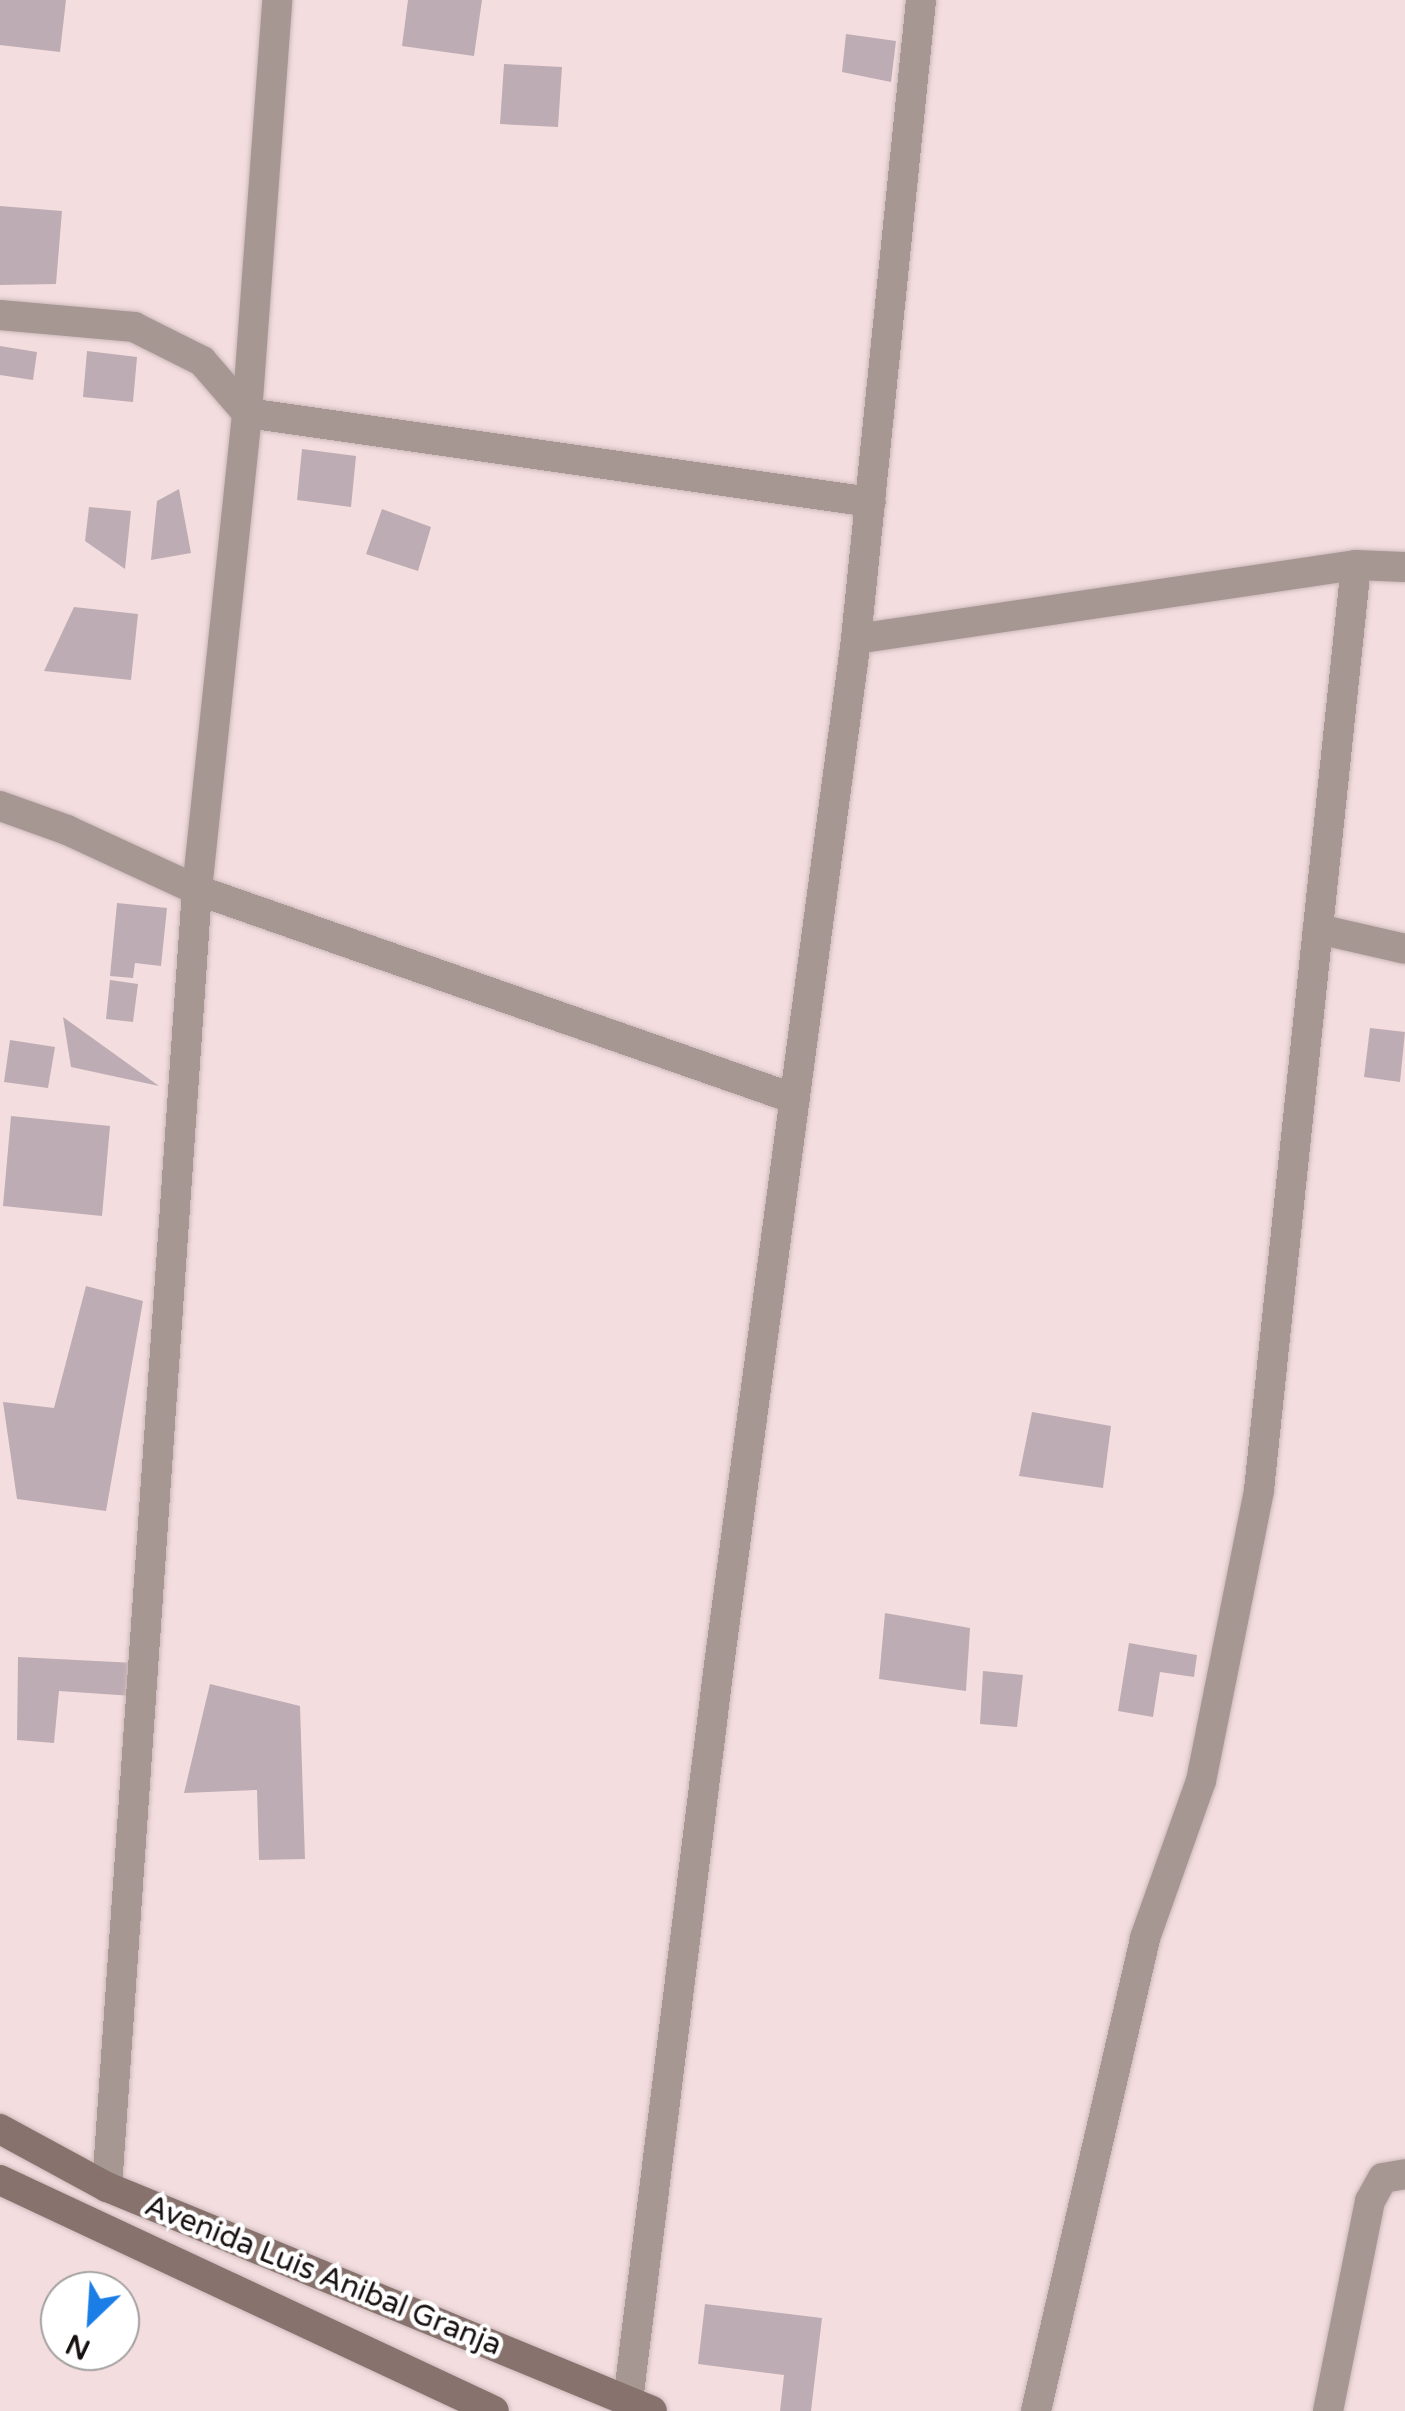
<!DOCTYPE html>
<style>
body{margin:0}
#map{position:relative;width:1405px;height:2411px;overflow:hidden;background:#f3dddf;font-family:"Varela Round",sans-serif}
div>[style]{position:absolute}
.building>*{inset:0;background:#beacb4}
.roads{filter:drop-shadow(0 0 2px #ccb8ba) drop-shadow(0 0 2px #ccb8ba)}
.street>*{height:30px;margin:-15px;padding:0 15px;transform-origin:15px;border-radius:15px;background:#a69793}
.secondary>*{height:30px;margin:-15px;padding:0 15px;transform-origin:15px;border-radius:15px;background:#87726d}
span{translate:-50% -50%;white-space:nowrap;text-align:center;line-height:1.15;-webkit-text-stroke:9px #fff;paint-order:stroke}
.street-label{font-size:30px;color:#181112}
.north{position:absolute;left:40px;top:2271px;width:100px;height:100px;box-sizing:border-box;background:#fff;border:2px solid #a3a0a0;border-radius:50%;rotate:205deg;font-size:28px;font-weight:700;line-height:40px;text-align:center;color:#181112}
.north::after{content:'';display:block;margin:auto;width:35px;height:45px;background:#1b7ee7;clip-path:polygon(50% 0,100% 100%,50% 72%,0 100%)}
</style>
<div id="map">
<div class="building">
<i style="clip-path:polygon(0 0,66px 0,60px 52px,0 45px)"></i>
<i style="clip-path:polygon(408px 0,482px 0,474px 56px,402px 46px)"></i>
<i style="clip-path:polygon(846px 34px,896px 41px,891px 82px,842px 72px)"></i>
<i style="clip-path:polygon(504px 64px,562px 67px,558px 127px,500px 124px)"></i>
<i style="clip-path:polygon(0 206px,62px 211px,56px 284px,0 285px)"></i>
<i style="clip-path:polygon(0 346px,37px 352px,33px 380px,0 375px)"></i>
<i style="clip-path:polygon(87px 351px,137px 357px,133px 402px,83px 397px)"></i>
<i style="clip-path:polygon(302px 449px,356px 456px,351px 507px,297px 500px)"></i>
<i style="clip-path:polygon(179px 489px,191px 553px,151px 560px,157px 501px)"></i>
<i style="clip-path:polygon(89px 507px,131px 511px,125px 569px,85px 541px)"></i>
<i style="clip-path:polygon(382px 509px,431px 527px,418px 571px,366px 554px)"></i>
<i style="clip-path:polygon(74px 607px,138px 614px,131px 680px,44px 671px)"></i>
<i style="clip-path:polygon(117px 903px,167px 908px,161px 966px,135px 963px,133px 978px,110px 976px)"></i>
<i style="clip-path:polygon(110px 980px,138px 984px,133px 1022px,106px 1019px)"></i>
<i style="clip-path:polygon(63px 1017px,159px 1086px,71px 1067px)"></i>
<i style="clip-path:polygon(1370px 1028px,1405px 1032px,1400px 1082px,1364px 1077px)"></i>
<i style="clip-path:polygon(10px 1040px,55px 1047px,48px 1088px,4px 1082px)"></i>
<i style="clip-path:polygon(11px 1116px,110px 1126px,102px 1216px,3px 1206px)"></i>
<i style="clip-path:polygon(86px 1286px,143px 1301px,106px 1511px,17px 1499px,3px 1402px,54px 1408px)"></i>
<i style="clip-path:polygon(1032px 1412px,1111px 1426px,1103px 1488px,1019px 1476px)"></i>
<i style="clip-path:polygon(885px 1613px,970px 1628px,966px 1691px,879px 1679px)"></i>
<i style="clip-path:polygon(1129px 1643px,1197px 1655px,1194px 1677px,1160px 1672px,1153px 1717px,1118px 1711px)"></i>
<i style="clip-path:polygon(18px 1657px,135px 1663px,133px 1696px,59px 1691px,54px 1743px,17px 1740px)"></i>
<i style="clip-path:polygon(983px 1671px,1023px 1675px,1017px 1727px,980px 1724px)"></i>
<i style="clip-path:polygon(210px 1684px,300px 1706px,305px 1859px,259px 1860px,257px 1790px,184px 1793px)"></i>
<i style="clip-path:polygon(705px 2304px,822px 2318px,811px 2411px,780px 2411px,784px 2375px,698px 2364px)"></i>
</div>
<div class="roads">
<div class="street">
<i style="left:0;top:315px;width:135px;rotate:5.1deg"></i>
<i style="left:134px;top:327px;width:76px;rotate:26.6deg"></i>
<i style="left:202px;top:361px;width:69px;rotate:49.1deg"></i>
<i style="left:247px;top:413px;width:630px;rotate:8.12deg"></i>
<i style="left:856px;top:639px;width:505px;rotate:-8.42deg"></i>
<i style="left:1356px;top:565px;width:49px;rotate:2.3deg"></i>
<i style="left:0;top:806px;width:71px;rotate:19.7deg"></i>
<i style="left:67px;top:830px;width:143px;rotate:24.8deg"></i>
<i style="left:197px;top:890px;width:633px;rotate:19.26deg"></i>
<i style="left:1318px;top:929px;width:89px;rotate:12.9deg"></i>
<i style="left:107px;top:2187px;width:1300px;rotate:-86.03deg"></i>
<i style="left:197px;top:890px;width:480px;rotate:-84deg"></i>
<i style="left:247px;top:413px;width:414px;rotate:-85.8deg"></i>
<i style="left:628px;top:2401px;width:742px;rotate:-82.95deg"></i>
<i style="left:719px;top:1665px;width:1035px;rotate:-82.39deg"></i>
<i style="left:856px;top:639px;width:642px;rotate:-84.19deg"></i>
<i style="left:1036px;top:2411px;width:485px;rotate:-77deg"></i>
<i style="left:1145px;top:1938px;width:167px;rotate:-70.4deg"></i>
<i style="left:1201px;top:1781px;width:297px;rotate:-78.7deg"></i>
<i style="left:1259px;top:1490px;width:930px;rotate:-84.01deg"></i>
<i style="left:1328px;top:2411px;width:214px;rotate:-78.7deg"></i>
<i style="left:1370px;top:2201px;width:26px;rotate:-61deg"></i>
<i style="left:1383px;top:2178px;width:22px;rotate:-10deg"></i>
</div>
<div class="secondary">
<i style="left:0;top:2129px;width:122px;rotate:28.5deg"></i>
<i style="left:107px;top:2187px;width:589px;rotate:22.34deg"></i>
<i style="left:0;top:2180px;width:545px;rotate:25.06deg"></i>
</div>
</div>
<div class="street-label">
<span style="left:323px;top:2276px;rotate:22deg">Avenida Luis Anibal Granja</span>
</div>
<div class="north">N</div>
</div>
